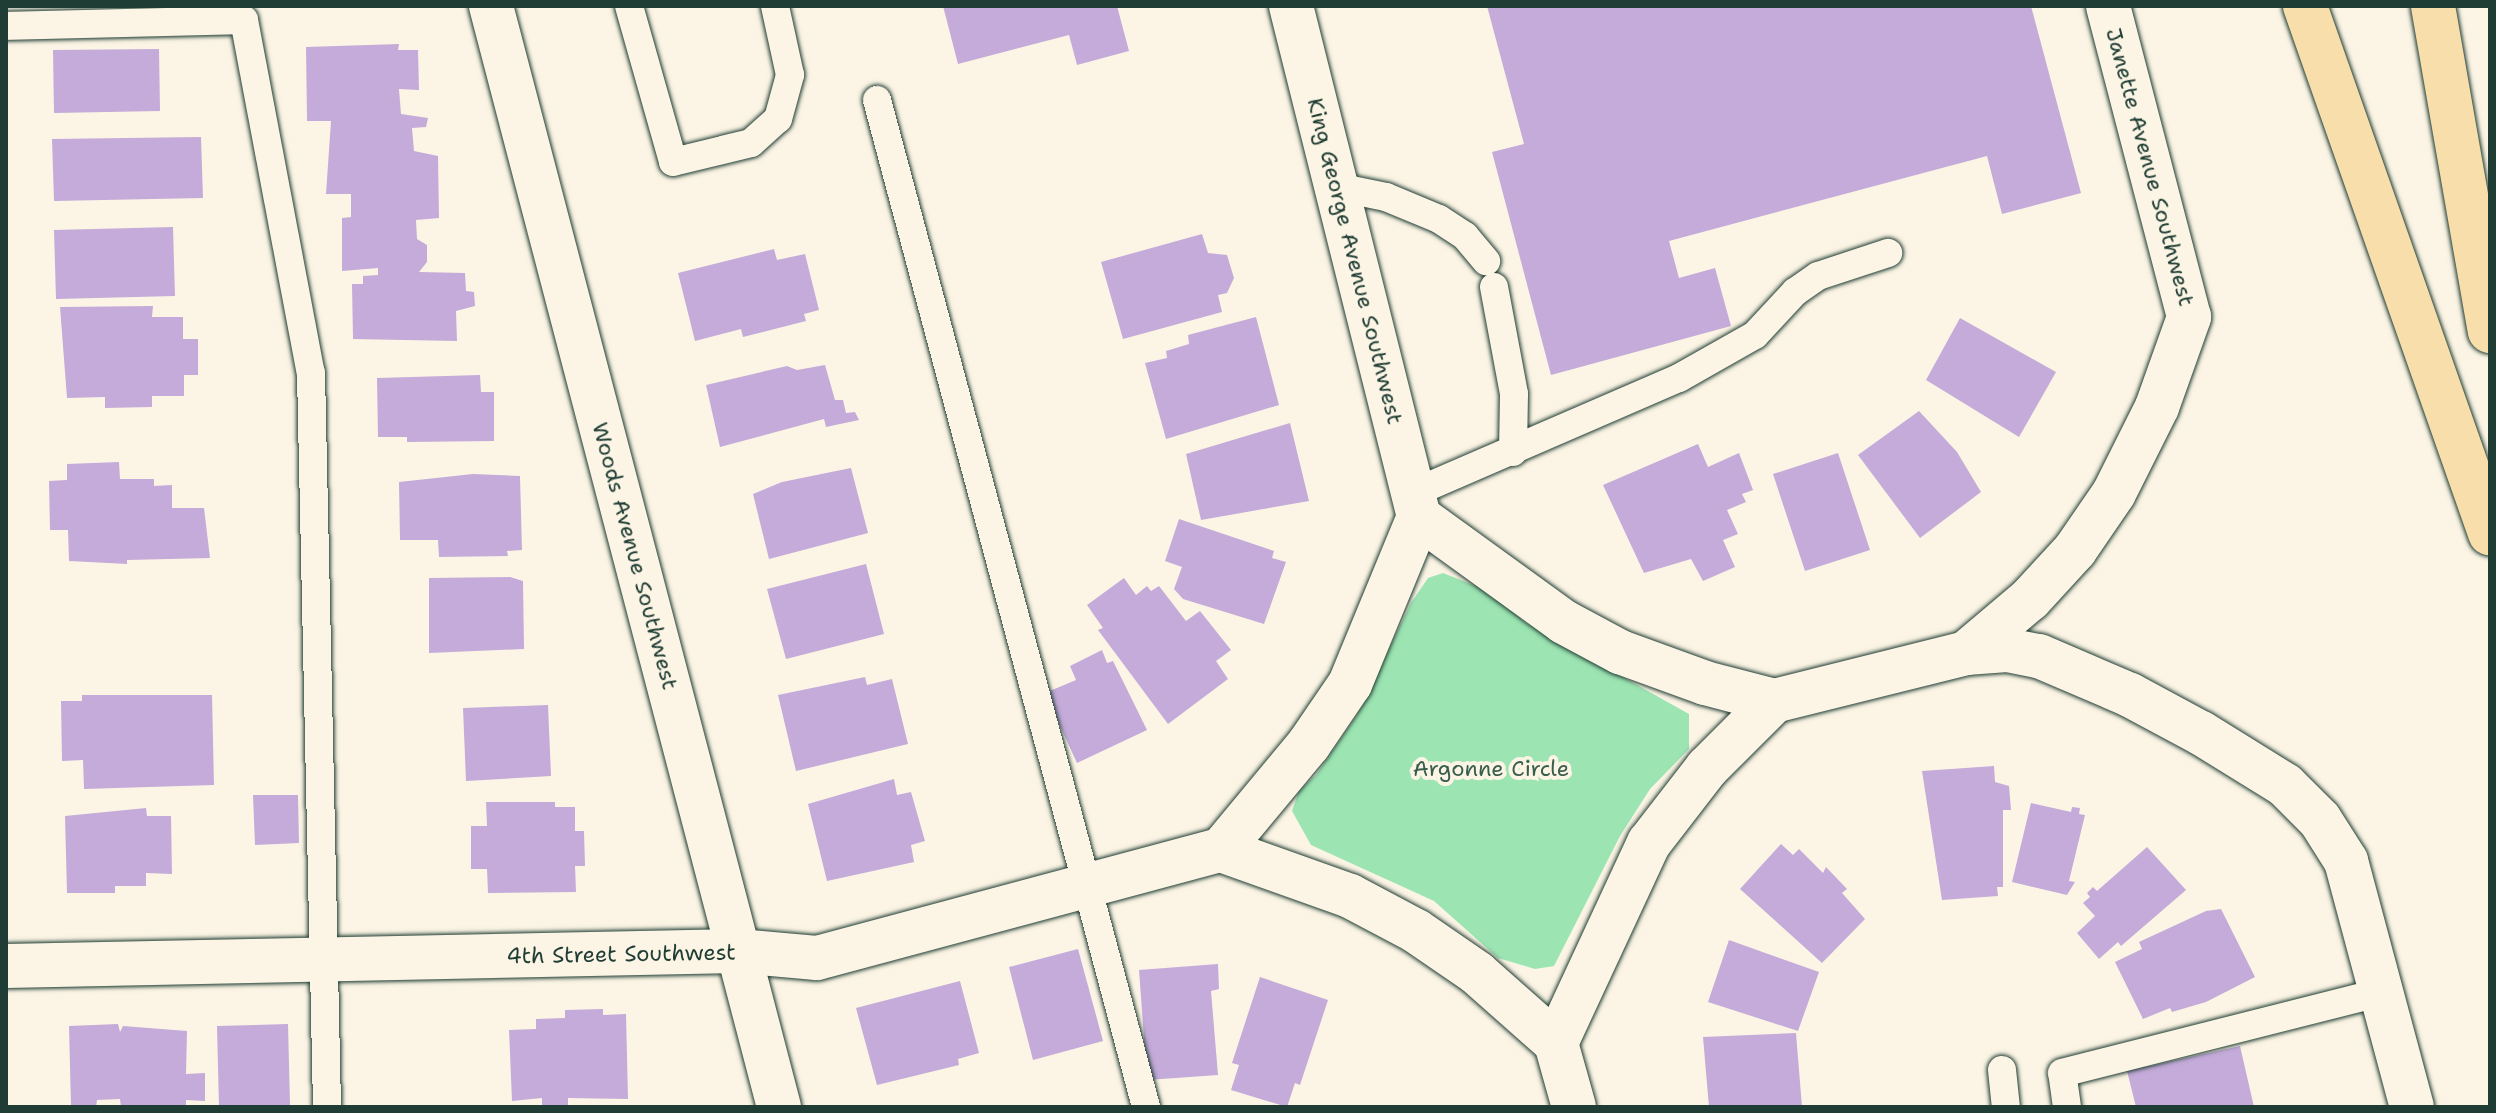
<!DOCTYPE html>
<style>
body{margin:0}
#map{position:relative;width:2496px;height:1113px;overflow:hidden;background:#fcf5e5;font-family:"Shantell Sans",sans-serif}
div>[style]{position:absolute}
.green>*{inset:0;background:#9ce4b2}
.building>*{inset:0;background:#c4abd9}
.roads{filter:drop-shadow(0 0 2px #1f3d34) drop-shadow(0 0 2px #1f3d34)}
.service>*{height:28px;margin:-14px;padding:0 14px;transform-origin:14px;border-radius:14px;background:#fcf5e5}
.minor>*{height:44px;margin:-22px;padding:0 22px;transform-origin:22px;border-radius:22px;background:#fcf5e5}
.motorway>*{height:44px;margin:-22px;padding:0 22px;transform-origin:22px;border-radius:22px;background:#f8deab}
span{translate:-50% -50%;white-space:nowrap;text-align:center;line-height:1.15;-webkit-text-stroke:8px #fcf5e5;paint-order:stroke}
.street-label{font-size:22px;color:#1f3d34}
.park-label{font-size:22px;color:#385e4d}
.frame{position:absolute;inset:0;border:8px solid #1f3d34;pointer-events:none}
</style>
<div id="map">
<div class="green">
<i style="clip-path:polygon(1443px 573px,1491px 592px,1526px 623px,1689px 714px,1689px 749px,1650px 789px,1620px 836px,1554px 966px,1535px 969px,1498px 958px,1434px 901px,1311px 845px,1292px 811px,1299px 791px,1316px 775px,1357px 715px,1411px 603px,1428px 578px)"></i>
</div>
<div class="building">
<i style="clip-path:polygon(943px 6px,1117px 6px,1129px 51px,1077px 65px,1069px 35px,958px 64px)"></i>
<i style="clip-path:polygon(1487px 6px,2031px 6px,2081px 193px,2002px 214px,1987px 156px,1669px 241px,1679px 278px,1715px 268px,1731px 326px,1551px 375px,1492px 152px,1524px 144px)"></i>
<i style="clip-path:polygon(399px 44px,398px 50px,418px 50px,419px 90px,399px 89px,401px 114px,428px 118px,426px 127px,412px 128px,414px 151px,438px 156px,439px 218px,416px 220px,417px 239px,427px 245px,427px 262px,419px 272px,465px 273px,466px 291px,474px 292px,475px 306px,456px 311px,457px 341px,353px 339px,352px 284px,363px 284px,363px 276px,378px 275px,378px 268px,342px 271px,342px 218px,351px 217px,351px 194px,326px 194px,331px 121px,307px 121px,306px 47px)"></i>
<i style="clip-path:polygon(159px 49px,160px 111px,54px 113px,53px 50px)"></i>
<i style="clip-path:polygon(201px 137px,203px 198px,54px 201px,52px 139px)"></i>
<i style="clip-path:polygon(173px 227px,175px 296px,56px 299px,54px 230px)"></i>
<i style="clip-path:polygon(1202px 234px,1208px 253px,1227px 255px,1234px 278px,1227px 293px,1218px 295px,1222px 312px,1123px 339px,1101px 262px)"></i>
<i style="clip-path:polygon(774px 249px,777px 260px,805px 254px,819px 310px,804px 314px,806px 321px,743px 337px,741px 329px,695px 341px,678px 273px)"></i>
<i style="clip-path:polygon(153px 306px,152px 317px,183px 317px,183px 339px,198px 339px,198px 375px,184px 375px,184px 396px,152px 396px,152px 407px,105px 408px,105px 397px,67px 398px,60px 307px)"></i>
<i style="clip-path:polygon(1256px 317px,1279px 405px,1166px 439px,1145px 363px,1167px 358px,1166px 351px,1189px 344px,1188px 335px)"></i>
<i style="clip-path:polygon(1960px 318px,2056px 372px,2019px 437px,1926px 380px)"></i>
<i style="clip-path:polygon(825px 365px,835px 400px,843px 400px,846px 413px,855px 412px,859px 420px,826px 427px,824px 419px,720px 447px,706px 385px,787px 366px,797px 370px)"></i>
<i style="clip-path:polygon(480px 375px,481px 392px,494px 392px,494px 441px,407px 442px,407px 437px,378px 437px,377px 378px)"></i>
<i style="clip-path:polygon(1919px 411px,1957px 452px,1981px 492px,1920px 538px,1858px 455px)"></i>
<i style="clip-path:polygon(1290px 423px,1309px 501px,1201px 520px,1186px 454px)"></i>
<i style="clip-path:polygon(1698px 444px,1708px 467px,1739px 453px,1753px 490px,1742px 494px,1746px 502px,1727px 510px,1738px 534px,1723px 540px,1735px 567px,1703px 581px,1691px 559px,1644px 573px,1603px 485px)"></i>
<i style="clip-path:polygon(1838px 453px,1870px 550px,1805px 571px,1773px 474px)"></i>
<i style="clip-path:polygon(119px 462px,120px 479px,154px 479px,154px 486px,172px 485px,172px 508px,204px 508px,210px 558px,127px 560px,127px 564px,69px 561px,68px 530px,50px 530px,49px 481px,67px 480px,67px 464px)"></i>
<i style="clip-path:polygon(851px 468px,868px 533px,769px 559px,753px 494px,782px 482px)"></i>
<i style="clip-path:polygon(473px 474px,520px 476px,522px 550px,507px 551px,508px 556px,439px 557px,438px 540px,400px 540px,399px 482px)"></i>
<i style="clip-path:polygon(1179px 519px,1274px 551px,1272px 558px,1286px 562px,1264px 624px,1183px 599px,1174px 589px,1182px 567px,1165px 561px)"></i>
<i style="clip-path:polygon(866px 564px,884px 634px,786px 659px,767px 589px)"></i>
<i style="clip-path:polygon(510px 577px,523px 581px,524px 649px,429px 653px,429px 578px)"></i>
<i style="clip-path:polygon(1124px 578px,1136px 595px,1147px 586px,1151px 591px,1159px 586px,1186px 621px,1200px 611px,1231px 650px,1216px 661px,1228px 679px,1168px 724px,1098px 630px,1103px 628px,1087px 605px)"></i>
<i style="clip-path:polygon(1102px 650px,1107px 663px,1113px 661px,1147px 730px,1077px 763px,1045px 693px,1076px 680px,1070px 666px)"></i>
<i style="clip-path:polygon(865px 677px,867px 685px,892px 679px,908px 744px,796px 771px,778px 695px)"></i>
<i style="clip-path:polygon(82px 695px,212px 695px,214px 785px,84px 789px,83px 760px,62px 761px,61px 701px,82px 701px)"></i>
<i style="clip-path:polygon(548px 705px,551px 776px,466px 781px,463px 708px)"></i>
<i style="clip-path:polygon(1994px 766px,1995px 782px,2009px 786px,2011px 810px,2003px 810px,2003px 887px,1997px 887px,1998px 896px,1942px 900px,1922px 771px)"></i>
<i style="clip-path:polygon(894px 779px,897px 795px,911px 792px,925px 841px,911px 845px,914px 862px,827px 881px,808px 804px)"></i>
<i style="clip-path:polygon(253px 795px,298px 795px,299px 843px,255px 845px)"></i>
<i style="clip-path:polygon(486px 802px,555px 802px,555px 807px,575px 807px,575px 831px,584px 831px,585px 866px,575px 866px,576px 892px,488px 893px,487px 869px,471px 869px,471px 826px,487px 826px)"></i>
<i style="clip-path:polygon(2031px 803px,2071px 812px,2072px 807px,2080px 808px,2079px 814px,2085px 815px,2069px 881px,2075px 882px,2067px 895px,2012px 882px)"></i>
<i style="clip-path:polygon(146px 808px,147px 816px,171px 816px,172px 874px,146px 873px,146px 886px,115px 886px,115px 893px,67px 893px,65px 816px)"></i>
<i style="clip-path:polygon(1781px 844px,1793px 855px,1799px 849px,1823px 873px,1826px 867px,1847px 889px,1842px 893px,1865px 919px,1822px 963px,1740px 889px)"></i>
<i style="clip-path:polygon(2147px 847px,2186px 890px,2121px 946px,2118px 942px,2099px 959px,2077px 933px,2095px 916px,2083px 903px,2090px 897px,2087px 893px,2093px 887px,2097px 891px)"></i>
<i style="clip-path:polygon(2221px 909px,2255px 977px,2206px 1002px,2172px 1012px,2170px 1008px,2143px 1019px,2115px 962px,2142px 949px,2139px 942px,2206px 911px)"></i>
<i style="clip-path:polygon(1729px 940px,1819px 972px,1798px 1031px,1708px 1002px)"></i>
<i style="clip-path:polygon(1078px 949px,1103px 1041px,1033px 1060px,1009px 967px)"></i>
<i style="clip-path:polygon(1218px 964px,1219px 989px,1211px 991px,1218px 1075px,1147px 1080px,1139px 970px)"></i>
<i style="clip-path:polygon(1260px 977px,1328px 1000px,1300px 1085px,1295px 1083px,1287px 1107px,1231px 1090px,1239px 1065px,1232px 1063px)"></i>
<i style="clip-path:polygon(960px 981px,979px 1053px,958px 1059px,959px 1065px,877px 1085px,856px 1008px)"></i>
<i style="clip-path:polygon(603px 1009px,603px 1015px,626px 1014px,628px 1099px,568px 1098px,568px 1107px,542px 1107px,542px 1098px,512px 1101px,509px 1030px,536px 1029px,536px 1019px,565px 1018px,565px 1010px)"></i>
<i style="clip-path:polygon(118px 1024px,120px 1032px,123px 1026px,187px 1031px,186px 1074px,205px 1073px,205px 1101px,186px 1100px,186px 1107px,121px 1107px,120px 1099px,97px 1100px,96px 1107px,71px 1107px,69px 1026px)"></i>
<i style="clip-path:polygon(288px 1024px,290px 1105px,219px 1107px,217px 1026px)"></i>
<i style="clip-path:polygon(1796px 1033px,1802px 1107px,1709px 1107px,1703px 1037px)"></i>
<i style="clip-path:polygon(2240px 1046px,2254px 1107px,2136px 1107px,2127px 1071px)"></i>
</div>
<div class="roads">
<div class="service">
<i style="left:629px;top:6px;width:162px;rotate:74.2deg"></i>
<i style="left:673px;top:162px;width:80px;rotate:-13.7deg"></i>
<i style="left:751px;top:143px;width:36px;rotate:-42deg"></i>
<i style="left:778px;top:119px;width:46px;rotate:-74.7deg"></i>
<i style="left:790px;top:75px;width:71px;rotate:-102.3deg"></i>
<i style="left:6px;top:26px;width:238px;rotate:-1.4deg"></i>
<i style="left:244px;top:20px;width:359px;rotate:79.3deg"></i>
<i style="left:311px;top:373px;width:734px;rotate:88.75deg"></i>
<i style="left:877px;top:100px;width:1042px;rotate:75.04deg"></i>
<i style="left:1337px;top:187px;width:50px;rotate:11.5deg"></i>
<i style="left:1386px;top:197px;width:57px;rotate:22.5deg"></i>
<i style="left:1439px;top:219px;width:31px;rotate:33deg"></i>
<i style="left:1465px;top:236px;width:33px;rotate:50deg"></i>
<i style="left:1494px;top:287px;width:109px;rotate:79.4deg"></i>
<i style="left:1514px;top:394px;width:58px;rotate:91deg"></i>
<i style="left:1413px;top:493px;width:290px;rotate:-23.4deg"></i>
<i style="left:1679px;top:378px;width:87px;rotate:-29.5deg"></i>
<i style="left:1755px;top:335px;width:59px;rotate:-47.1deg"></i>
<i style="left:1795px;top:292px;width:28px;rotate:-35deg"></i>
<i style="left:1818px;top:276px;width:74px;rotate:-18.2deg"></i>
<i style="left:2002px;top:1070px;width:37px;rotate:84deg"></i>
<i style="left:2067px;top:1107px;width:34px;rotate:-98deg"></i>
<i style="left:2062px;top:1073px;width:329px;rotate:-14.2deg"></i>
</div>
<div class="minor">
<i style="left:491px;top:6px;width:1138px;rotate:75.34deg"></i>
<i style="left:1419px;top:517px;width:179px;rotate:35.9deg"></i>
<i style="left:1564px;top:622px;width:64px;rotate:28.2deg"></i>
<i style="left:1620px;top:652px;width:90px;rotate:20deg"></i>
<i style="left:1705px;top:683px;width:71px;rotate:14.6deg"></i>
<i style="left:1774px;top:701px;width:198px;rotate:-14deg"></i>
<i style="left:1966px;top:653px;width:41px;rotate:-4.2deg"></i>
<i style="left:2007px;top:650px;width:33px;rotate:11deg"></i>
<i style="left:2039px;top:656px;width:99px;rotate:23.2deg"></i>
<i style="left:2130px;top:695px;width:81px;rotate:28.2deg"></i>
<i style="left:2201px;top:733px;width:99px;rotate:31.8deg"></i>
<i style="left:2285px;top:785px;width:49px;rotate:45deg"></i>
<i style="left:2320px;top:820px;width:49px;rotate:57.6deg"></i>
<i style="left:2346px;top:861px;width:255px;rotate:75deg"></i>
<i style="left:1966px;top:653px;width:84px;rotate:-40.2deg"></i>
<i style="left:2030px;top:599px;width:67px;rotate:-47.4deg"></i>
<i style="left:2075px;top:550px;width:69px;rotate:-55.6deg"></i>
<i style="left:2114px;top:493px;width:96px;rotate:-63.4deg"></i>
<i style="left:2157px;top:407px;width:96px;rotate:-70.4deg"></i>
<i style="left:2189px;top:317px;width:321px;rotate:-104.6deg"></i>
<i style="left:1221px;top:850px;width:138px;rotate:-50.3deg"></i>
<i style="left:1309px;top:744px;width:73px;rotate:-55.7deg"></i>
<i style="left:1350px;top:684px;width:181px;rotate:-67.6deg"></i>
<i style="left:1419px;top:517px;width:527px;rotate:-104.06deg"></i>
<i style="left:1221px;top:850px;width:137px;rotate:19.6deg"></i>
<i style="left:1350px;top:896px;width:75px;rotate:27.9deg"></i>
<i style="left:1416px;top:931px;width:74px;rotate:34.5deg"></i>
<i style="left:1477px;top:973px;width:106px;rotate:41.5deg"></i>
<i style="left:1556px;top:1043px;width:66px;rotate:74.3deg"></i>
<i style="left:6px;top:966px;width:732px;rotate:-1.17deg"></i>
<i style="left:738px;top:951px;width:79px;rotate:5.1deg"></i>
<i style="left:817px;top:958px;width:418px;rotate:-15deg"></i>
<i style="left:1556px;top:1043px;width:221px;rotate:-65.1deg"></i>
<i style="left:1649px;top:843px;width:95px;rotate:-52.3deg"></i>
<i style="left:1707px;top:768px;width:95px;rotate:-45deg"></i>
</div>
<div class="motorway">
<i style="left:2305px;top:6px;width:559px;rotate:70.66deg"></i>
<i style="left:2433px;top:6px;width:330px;rotate:80.1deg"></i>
</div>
</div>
<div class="street-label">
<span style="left:2150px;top:167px;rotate:75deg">Janette Avenue Southwest</span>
<span style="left:1355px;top:261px;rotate:76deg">King George Avenue Southwest</span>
<span style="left:635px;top:556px;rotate:75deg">Woods Avenue Southwest</span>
<span style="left:621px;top:954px;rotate:-1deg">4th Street Southwest</span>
</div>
<div class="park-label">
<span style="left:1491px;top:769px">Argonne Circle</span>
</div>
<div class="frame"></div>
</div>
